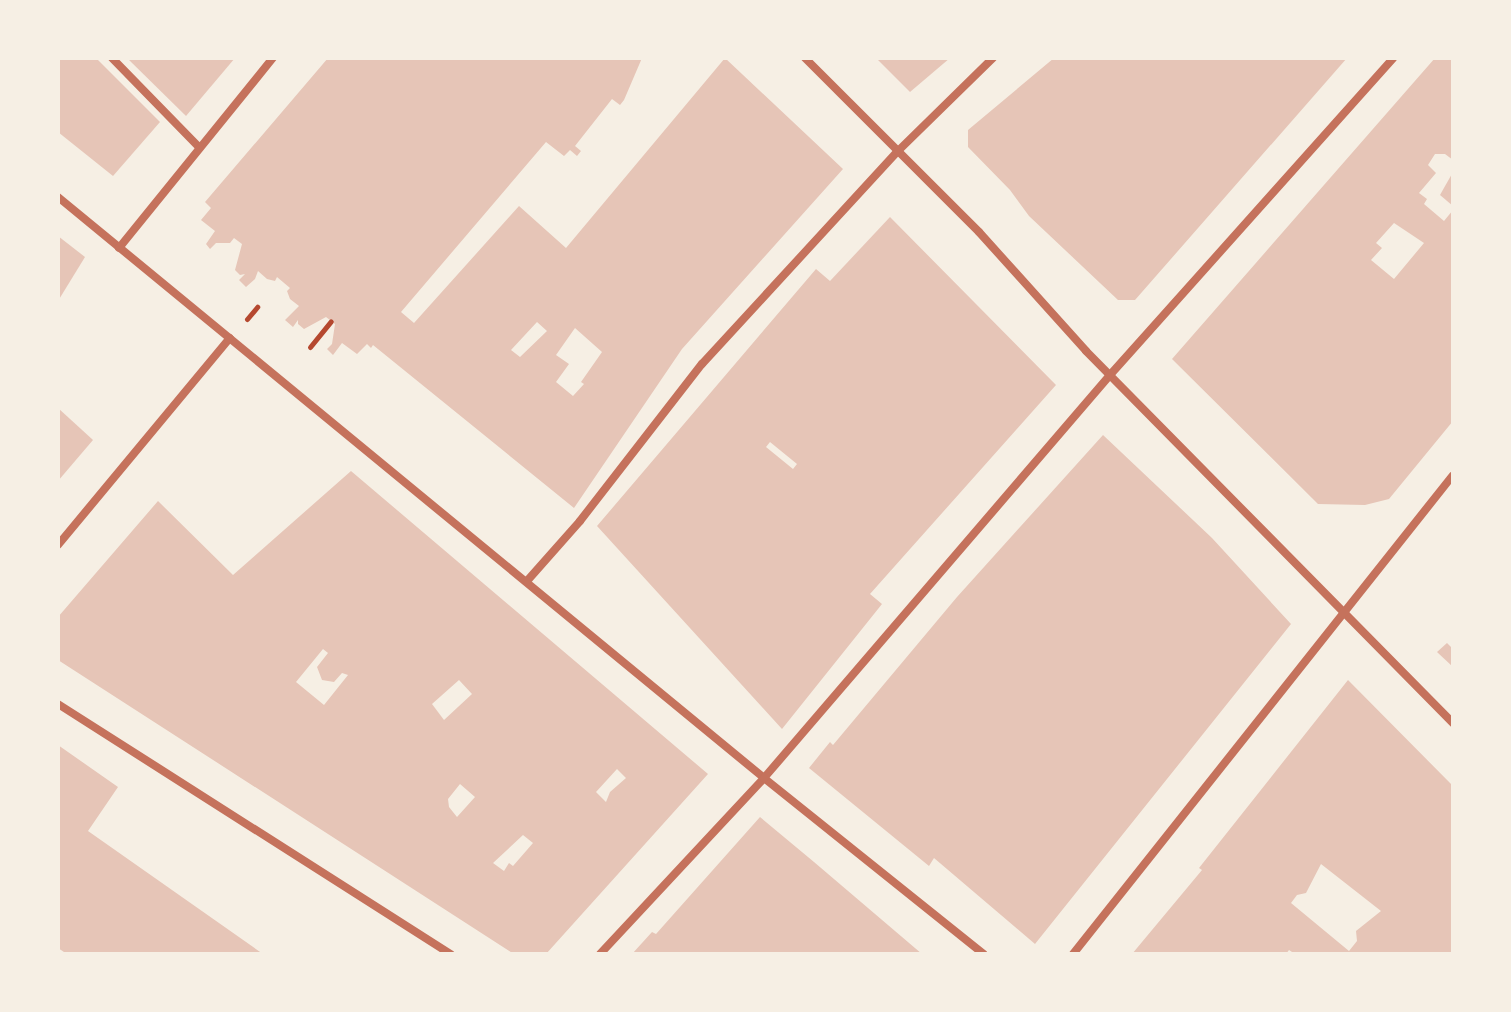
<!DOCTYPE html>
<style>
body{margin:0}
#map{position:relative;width:1511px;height:1012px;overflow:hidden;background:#f6efe4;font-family:Raleway,sans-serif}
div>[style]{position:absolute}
.building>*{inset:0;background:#e6c5b7}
.path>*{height:5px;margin:-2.5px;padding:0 2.5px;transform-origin:2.5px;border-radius:2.5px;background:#b5482f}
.minor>*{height:8px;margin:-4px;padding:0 4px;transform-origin:4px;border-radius:4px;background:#c5725c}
span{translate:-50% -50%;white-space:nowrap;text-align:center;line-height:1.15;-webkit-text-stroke:7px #f6efe4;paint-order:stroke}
.frame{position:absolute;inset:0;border:60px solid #f6efe4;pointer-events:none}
</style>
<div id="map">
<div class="building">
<i style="clip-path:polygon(58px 58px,96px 58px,160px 122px,113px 176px,58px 132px)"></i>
<i style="clip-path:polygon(127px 58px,235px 58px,186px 116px)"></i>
<i style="clip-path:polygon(evenodd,328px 58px,642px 58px,624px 100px,620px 105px,612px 99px,575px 146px,581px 151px,577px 156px,570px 150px,564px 156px,546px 142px,401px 312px,414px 323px,519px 206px,566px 248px,725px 58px,843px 169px,682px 349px,574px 508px,373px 345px,371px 348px,367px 344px,357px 354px,342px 343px,333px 355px,327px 349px,332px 344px,335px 324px,326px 317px,304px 329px,298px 324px,298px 320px,293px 327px,285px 320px,299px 306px,290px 299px,287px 291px,290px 288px,277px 277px,275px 281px,267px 279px,258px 271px,255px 279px,246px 287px,239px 280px,245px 274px,240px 275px,235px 270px,242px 244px,234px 238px,230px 243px,216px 243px,210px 249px,206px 244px,215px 231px,201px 220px,211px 208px,205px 202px,328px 58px,537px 322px,547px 331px,520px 357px,511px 350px,537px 322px,328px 58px,575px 328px,602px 352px,581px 382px,584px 384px,573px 396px,556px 382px,569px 364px,556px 355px,575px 328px)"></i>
<i style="clip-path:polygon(876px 58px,950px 58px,910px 92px)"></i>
<i style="clip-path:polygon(1054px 58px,1347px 58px,1135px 300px,1118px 300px,1029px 216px,1010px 190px,968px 147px,968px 130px)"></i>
<i style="clip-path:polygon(evenodd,1435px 58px,1453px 58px,1453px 160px,1445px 154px,1435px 154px,1428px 165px,1436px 173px,1419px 193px,1427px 199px,1424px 204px,1444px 221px,1453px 210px,1453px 421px,1389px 499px,1365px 505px,1318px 504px,1172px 359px,1435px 58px,1394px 223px,1424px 243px,1394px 279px,1371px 260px,1382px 248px,1376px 243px,1394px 223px)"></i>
<i style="clip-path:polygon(1453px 172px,1453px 206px,1440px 195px)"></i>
<i style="clip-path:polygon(evenodd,890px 217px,1056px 385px,870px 594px,882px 604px,782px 729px,597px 526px,816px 269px,830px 281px,890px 217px,770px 442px,797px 464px,793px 469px,766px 447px,770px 442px)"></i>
<i style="clip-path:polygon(58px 236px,85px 257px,58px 301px)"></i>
<i style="clip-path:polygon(58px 408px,93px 440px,58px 481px)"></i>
<i style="clip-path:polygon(1103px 435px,1212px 538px,1291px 624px,1035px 944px,934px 858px,929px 866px,809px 768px,830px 742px,833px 745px,957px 597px)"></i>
<i style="clip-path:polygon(evenodd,351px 471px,708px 774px,546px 954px,514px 954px,58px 660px,58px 617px,158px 501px,233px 575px,351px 471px,323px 649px,328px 653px,317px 667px,322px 680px,334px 682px,342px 673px,348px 675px,324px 705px,296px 682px,323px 649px,351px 471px,459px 680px,472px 694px,444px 720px,432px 704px,459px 680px,351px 471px,617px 769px,626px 778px,610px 792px,606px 802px,596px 792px,617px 769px,351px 471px,460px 784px,475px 797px,457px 817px,449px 807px,448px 799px,460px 784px,351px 471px,523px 835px,533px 843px,513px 866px,509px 863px,504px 871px,493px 863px,523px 835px)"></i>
<i style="clip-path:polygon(1447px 643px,1453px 649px,1453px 667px,1437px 652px)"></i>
<i style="clip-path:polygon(evenodd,1348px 680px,1453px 786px,1453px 954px,1295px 954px,1289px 950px,1286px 954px,1132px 954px,1202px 870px,1199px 868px,1348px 680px,1321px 864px,1381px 911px,1356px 931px,1357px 941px,1349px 951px,1291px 903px,1297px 895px,1306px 893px,1321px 864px)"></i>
<i style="clip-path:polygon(58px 745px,118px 787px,88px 831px,263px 954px,67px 954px,58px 948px)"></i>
<i style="clip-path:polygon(760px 817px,814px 862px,922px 954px,632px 954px,652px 932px,656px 934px)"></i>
</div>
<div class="path">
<i style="left:247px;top:319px;width:16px;rotate:-50deg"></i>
<i style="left:310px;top:347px;width:33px;rotate:-51deg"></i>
</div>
<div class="minor">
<i style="left:112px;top:58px;width:124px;rotate:45.7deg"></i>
<i style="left:805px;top:58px;width:246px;rotate:45deg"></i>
<i style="left:979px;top:232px;width:160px;rotate:48deg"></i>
<i style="left:1086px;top:351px;width:523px;rotate:45.39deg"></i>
<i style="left:58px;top:197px;width:914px;rotate:39.45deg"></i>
<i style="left:764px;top:778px;width:282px;rotate:38.7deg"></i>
<i style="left:119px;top:248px;width:245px;rotate:-51deg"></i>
<i style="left:58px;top:545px;width:269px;rotate:-50.3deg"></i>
<i style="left:527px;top:581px;width:80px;rotate:-48.5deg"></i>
<i style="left:580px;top:521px;width:199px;rotate:-52.2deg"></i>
<i style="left:702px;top:364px;width:289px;rotate:-47.4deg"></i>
<i style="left:898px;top:151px;width:133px;rotate:-44.4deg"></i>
<i style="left:58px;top:704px;width:466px;rotate:32.5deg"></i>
<i style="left:600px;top:954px;width:241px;rotate:-47deg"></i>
<i style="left:764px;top:778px;width:531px;rotate:-49.35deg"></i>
<i style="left:1110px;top:375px;width:425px;rotate:-48.2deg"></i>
<i style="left:1073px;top:954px;width:611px;rotate:-51.57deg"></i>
</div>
<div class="frame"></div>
</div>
